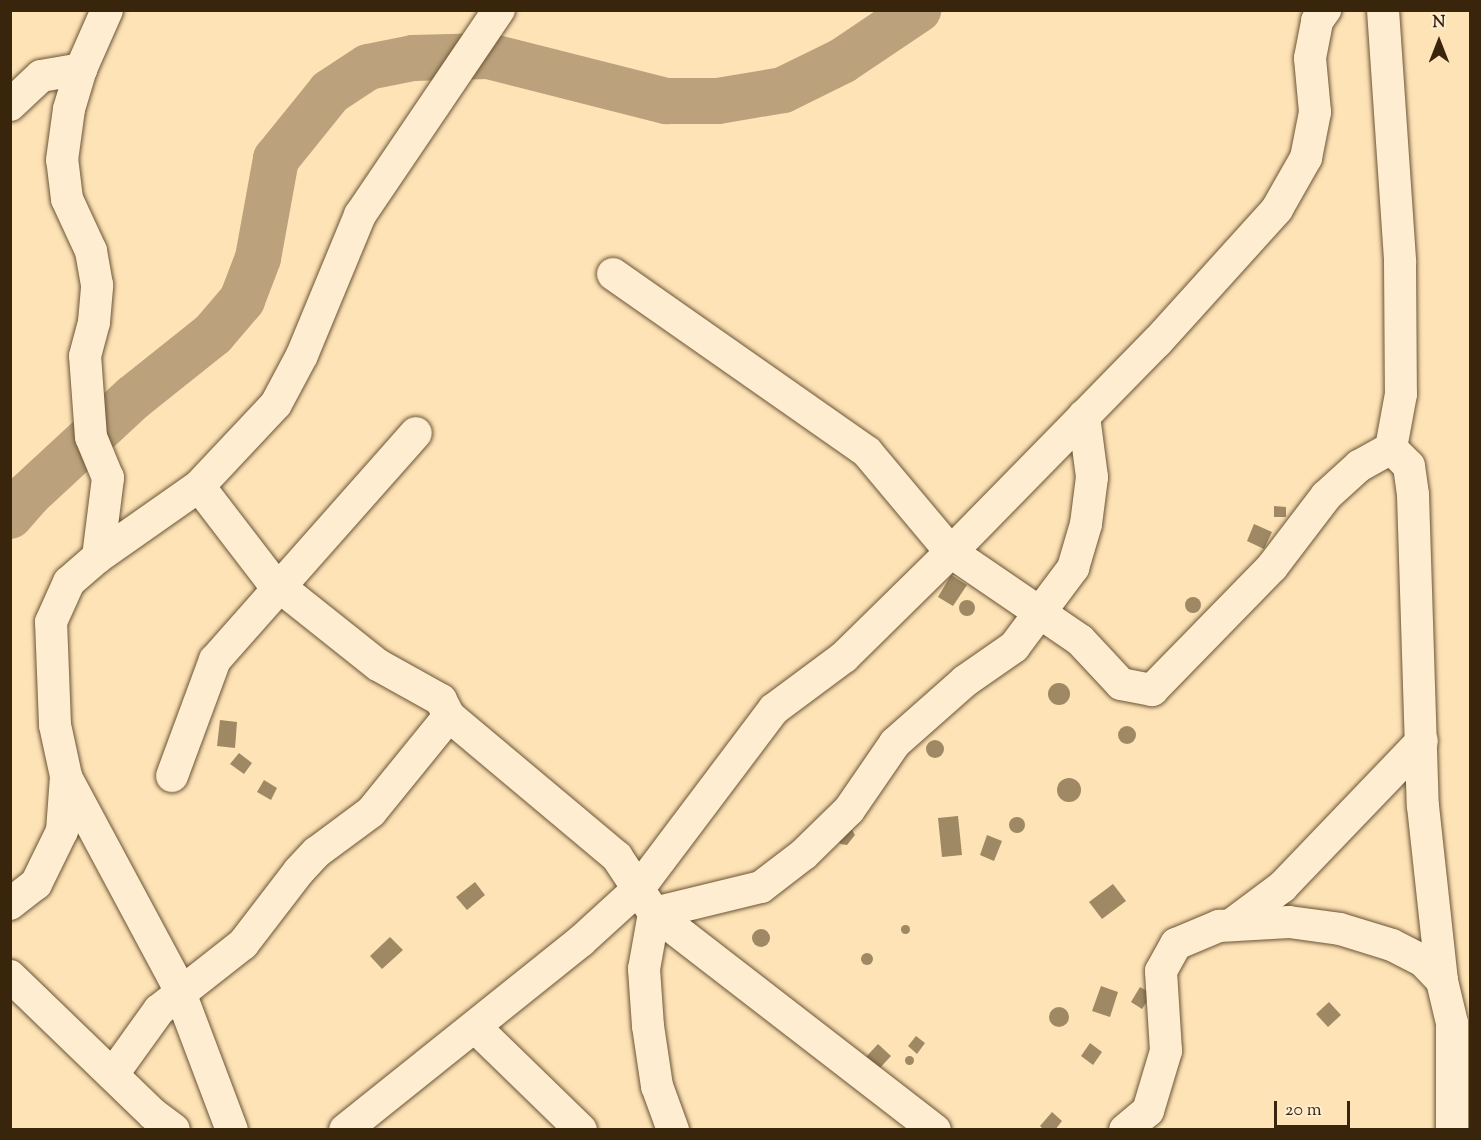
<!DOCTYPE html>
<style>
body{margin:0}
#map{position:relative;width:1481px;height:1140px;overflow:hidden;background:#fee3b6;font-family:"Sorts Mill Goudy",serif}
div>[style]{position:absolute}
.river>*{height:46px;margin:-23px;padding:0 23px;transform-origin:23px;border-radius:23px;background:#bba27c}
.building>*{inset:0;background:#9f8864}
.round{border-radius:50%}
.roads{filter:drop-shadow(0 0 2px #6a5436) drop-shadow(0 0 2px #6a5436)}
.minor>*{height:32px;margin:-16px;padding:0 16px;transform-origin:16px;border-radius:16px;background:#feedd0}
span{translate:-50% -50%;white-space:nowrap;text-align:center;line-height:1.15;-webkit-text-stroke:4.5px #feedd0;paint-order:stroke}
.frame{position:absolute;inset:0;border:12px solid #39250c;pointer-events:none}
.north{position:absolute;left:1409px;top:12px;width:60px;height:60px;-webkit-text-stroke:4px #feedd0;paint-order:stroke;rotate:0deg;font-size:16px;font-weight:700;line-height:24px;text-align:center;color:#39250c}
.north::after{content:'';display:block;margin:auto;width:21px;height:27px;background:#39250c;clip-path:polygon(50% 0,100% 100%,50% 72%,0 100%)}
.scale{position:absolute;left:1274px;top:1101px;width:76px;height:27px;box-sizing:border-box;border:3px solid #39250c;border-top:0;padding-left:8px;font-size:18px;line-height:21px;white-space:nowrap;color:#39250c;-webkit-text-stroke:4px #feedd0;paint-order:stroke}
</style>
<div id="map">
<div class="river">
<i style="left:10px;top:516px;width:28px;rotate:-49deg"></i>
<i style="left:28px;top:495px;width:144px;rotate:-42.8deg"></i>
<i style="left:134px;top:397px;width:101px;rotate:-38.6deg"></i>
<i style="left:213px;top:334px;width:45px;rotate:-49.5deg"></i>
<i style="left:242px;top:300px;width:45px;rotate:-69.1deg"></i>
<i style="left:258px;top:258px;width:101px;rotate:-79.7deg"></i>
<i style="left:276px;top:159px;width:86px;rotate:-51.1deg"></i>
<i style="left:330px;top:92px;width:45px;rotate:-33.3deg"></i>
<i style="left:368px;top:67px;width:46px;rotate:-11.3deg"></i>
<i style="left:413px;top:58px;width:75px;rotate:-1.5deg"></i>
<i style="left:488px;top:56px;width:184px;rotate:14.2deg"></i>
<i style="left:666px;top:101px;width:52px"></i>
<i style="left:718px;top:101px;width:66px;rotate:-9.6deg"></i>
<i style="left:783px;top:90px;width:66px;rotate:-26.2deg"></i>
<i style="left:842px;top:61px;width:92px;rotate:-33.9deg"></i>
</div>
<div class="building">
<i style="clip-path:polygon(1274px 506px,1286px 507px,1286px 517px,1274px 517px)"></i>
<i style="clip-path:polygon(1254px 524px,1272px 532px,1264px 549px,1247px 541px)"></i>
<i style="clip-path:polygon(951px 575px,967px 585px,953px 606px,938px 597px)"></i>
<i class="round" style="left:1185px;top:597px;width:16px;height:16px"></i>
<i class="round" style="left:959px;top:600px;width:16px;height:16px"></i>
<i class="round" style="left:1048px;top:683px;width:22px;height:22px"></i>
<i style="clip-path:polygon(220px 720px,237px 722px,235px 748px,217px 746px)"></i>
<i class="round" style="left:1118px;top:726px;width:18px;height:18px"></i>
<i class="round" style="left:926px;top:740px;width:18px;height:18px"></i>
<i style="clip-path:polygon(239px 753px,252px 763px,244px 774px,230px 764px)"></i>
<i class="round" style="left:1057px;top:778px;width:24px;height:24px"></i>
<i style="clip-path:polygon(264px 780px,277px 788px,271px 800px,257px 792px)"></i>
<i style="clip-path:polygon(958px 816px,962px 855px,942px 857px,938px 818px)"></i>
<i class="round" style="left:1009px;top:817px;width:16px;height:16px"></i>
<i style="clip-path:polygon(849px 825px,855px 835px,847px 845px,841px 844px,836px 840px)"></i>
<i style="clip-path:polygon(987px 835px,1002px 841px,994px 861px,980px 855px)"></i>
<i style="clip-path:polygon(475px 882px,485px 895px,467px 910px,456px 897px)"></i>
<i style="clip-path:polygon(1113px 884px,1126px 901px,1102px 919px,1089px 902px)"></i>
<i class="round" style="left:900.5px;top:924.5px;width:9px;height:9px"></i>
<i class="round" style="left:752px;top:929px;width:18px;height:18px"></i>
<i style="clip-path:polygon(390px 937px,403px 950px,382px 969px,370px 956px)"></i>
<i class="round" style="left:861px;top:953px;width:12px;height:12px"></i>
<i style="clip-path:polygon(1101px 986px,1118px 992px,1110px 1017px,1092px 1011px)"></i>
<i style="clip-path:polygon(1140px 987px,1152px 994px,1142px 1009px,1131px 1002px)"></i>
<i style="clip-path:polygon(1329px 1002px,1341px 1015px,1328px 1027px,1316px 1014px)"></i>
<i class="round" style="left:1049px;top:1007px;width:20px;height:20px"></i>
<i style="clip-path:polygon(916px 1036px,925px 1043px,917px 1054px,908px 1046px)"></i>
<i style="clip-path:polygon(1090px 1043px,1102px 1052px,1093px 1065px,1081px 1056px)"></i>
<i style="clip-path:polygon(878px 1044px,891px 1056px,878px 1070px,865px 1058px)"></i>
<i class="round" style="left:904.5px;top:1055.5px;width:9px;height:9px"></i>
<i style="clip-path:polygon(1052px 1112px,1062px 1121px,1055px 1130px,1044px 1130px,1040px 1126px)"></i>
</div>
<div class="roads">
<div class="minor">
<i style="left:1383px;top:10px;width:253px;rotate:86.1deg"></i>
<i style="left:1400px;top:262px;width:132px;rotate:89.6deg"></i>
<i style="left:1401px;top:394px;width:55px;rotate:100.5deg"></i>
<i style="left:10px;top:105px;width:42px;rotate:-43.1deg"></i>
<i style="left:41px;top:76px;width:41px;rotate:-9.9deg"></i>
<i style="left:613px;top:274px;width:310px;rotate:35deg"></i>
<i style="left:867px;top:452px;width:131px;rotate:50deg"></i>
<i style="left:951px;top:552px;width:156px;rotate:34.3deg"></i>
<i style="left:1080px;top:640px;width:60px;rotate:47deg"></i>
<i style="left:1121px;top:684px;width:32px;rotate:11deg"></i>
<i style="left:1152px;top:690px;width:172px;rotate:-45.7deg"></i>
<i style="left:1272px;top:567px;width:89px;rotate:-52.7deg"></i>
<i style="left:1326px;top:496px;width:45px;rotate:-42.3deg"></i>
<i style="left:1359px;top:466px;width:37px;rotate:-29deg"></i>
<i style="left:1391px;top:448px;width:25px;rotate:45deg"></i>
<i style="left:1409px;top:466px;width:29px;rotate:82deg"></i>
<i style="left:1413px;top:495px;width:311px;rotate:88.2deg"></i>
<i style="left:1423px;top:806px;width:176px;rotate:83.8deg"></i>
<i style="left:98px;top:557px;width:80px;rotate:-82.8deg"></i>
<i style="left:108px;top:478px;width:44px;rotate:-112.5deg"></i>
<i style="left:91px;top:437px;width:81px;rotate:-94.2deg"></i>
<i style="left:85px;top:356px;width:35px;rotate:-75deg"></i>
<i style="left:94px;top:322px;width:37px;rotate:-85deg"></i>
<i style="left:97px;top:285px;width:35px;rotate:-100deg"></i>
<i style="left:91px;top:251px;width:57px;rotate:-114.8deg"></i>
<i style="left:67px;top:199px;width:39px;rotate:-97deg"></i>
<i style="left:62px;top:160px;width:51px;rotate:-82.2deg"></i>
<i style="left:69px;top:109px;width:42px;rotate:-73.3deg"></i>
<i style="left:81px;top:69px;width:64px;rotate:-66.2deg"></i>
<i style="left:449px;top:716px;width:219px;rotate:40deg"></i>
<i style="left:617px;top:857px;width:67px;rotate:56.5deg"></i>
<i style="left:654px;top:913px;width:57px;rotate:100.1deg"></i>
<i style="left:644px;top:969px;width:57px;rotate:86deg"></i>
<i style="left:648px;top:1026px;width:61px;rotate:81.5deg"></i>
<i style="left:657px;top:1086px;width:47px;rotate:70deg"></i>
<i style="left:172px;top:776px;width:124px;rotate:-69.7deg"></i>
<i style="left:215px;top:660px;width:303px;rotate:-48.5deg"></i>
<i style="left:66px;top:777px;width:233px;rotate:61.8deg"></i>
<i style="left:176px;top:982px;width:158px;rotate:69.3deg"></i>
<i style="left:10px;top:904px;width:33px;rotate:-38deg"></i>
<i style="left:36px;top:884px;width:59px;rotate:-63.9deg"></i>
<i style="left:62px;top:831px;width:55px;rotate:-85.8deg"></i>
<i style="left:66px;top:776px;width:52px;rotate:-102.2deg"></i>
<i style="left:55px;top:725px;width:103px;rotate:-92.2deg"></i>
<i style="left:51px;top:622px;width:44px;rotate:-65.8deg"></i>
<i style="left:69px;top:582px;width:38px;rotate:-41deg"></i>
<i style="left:98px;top:557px;width:123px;rotate:-35.1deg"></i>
<i style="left:199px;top:486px;width:112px;rotate:-46.8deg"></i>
<i style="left:276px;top:404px;width:55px;rotate:-62deg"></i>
<i style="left:302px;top:355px;width:152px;rotate:-67.5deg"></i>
<i style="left:360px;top:215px;width:248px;rotate:-55.9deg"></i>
<i style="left:654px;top:913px;width:110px;rotate:-13.7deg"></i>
<i style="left:761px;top:887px;width:54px;rotate:-37.5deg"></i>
<i style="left:804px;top:854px;width:63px;rotate:-44.4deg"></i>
<i style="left:849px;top:810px;width:81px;rotate:-55.5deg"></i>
<i style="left:895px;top:743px;width:94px;rotate:-41.5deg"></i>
<i style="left:965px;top:681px;width:60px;rotate:-34.8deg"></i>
<i style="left:1014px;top:647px;width:99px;rotate:-53.2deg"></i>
<i style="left:1073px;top:568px;width:46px;rotate:-73.5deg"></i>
<i style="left:1086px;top:524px;width:47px;rotate:-82.7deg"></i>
<i style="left:1092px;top:477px;width:62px;rotate:-97.5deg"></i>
<i style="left:654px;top:913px;width:355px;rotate:37.7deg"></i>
<i style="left:1231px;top:925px;width:64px;rotate:-36.7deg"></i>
<i style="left:1282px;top:887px;width:202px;rotate:-46.2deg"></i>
<i style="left:10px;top:976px;width:199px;rotate:44deg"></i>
<i style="left:153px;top:1114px;width:26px;rotate:37deg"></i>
<i style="left:475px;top:1027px;width:148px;rotate:44.2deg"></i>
<i style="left:113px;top:1074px;width:79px;rotate:-54.3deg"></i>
<i style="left:159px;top:1010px;width:107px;rotate:-38.2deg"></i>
<i style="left:243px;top:944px;width:92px;rotate:-52.5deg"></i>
<i style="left:299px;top:871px;width:26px;rotate:-47deg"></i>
<i style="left:317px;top:852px;width:67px;rotate:-36.5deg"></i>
<i style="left:371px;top:812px;width:124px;rotate:-50.9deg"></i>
<i style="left:449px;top:716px;width:18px;rotate:-117deg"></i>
<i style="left:441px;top:700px;width:72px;rotate:-150.9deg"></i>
<i style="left:378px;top:665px;width:137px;rotate:-141.5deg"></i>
<i style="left:271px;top:580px;width:118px;rotate:-127.5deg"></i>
<i style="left:345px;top:1130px;width:302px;rotate:-38.7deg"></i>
<i style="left:581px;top:941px;width:79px;rotate:-42.4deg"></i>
<i style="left:639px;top:888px;width:224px;rotate:-53deg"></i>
<i style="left:774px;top:709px;width:87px;rotate:-36.6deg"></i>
<i style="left:844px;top:657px;width:150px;rotate:-44.5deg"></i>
<i style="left:951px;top:552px;width:294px;rotate:-45.6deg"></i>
<i style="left:1157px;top:342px;width:179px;rotate:-47.9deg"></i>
<i style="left:1277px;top:209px;width:59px;rotate:-60.4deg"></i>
<i style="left:1306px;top:158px;width:47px;rotate:-78.9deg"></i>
<i style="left:1315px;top:112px;width:54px;rotate:-95.3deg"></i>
<i style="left:1310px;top:58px;width:38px;rotate:-79deg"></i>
<i style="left:1317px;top:21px;width:14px;rotate:-54deg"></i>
<i style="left:1125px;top:1130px;width:30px;rotate:-40deg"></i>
<i style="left:1148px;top:1111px;width:63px;rotate:-73.3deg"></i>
<i style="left:1166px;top:1051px;width:80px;rotate:-93.6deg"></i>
<i style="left:1161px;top:971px;width:31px;rotate:-61deg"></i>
<i style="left:1176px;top:944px;width:47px;rotate:-22.7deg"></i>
<i style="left:1219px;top:926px;width:70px;rotate:-3.3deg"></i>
<i style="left:1289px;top:922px;width:51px;rotate:7.8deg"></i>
<i style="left:1340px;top:929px;width:54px;rotate:17.1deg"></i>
<i style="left:1392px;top:945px;width:34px;rotate:27deg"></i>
<i style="left:1422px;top:960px;width:29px;rotate:46deg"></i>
<i style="left:1442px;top:981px;width:43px;rotate:76.6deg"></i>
<i style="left:1452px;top:1023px;width:107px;rotate:90deg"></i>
</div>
</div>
<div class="frame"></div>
<div class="north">N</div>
<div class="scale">20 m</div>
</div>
